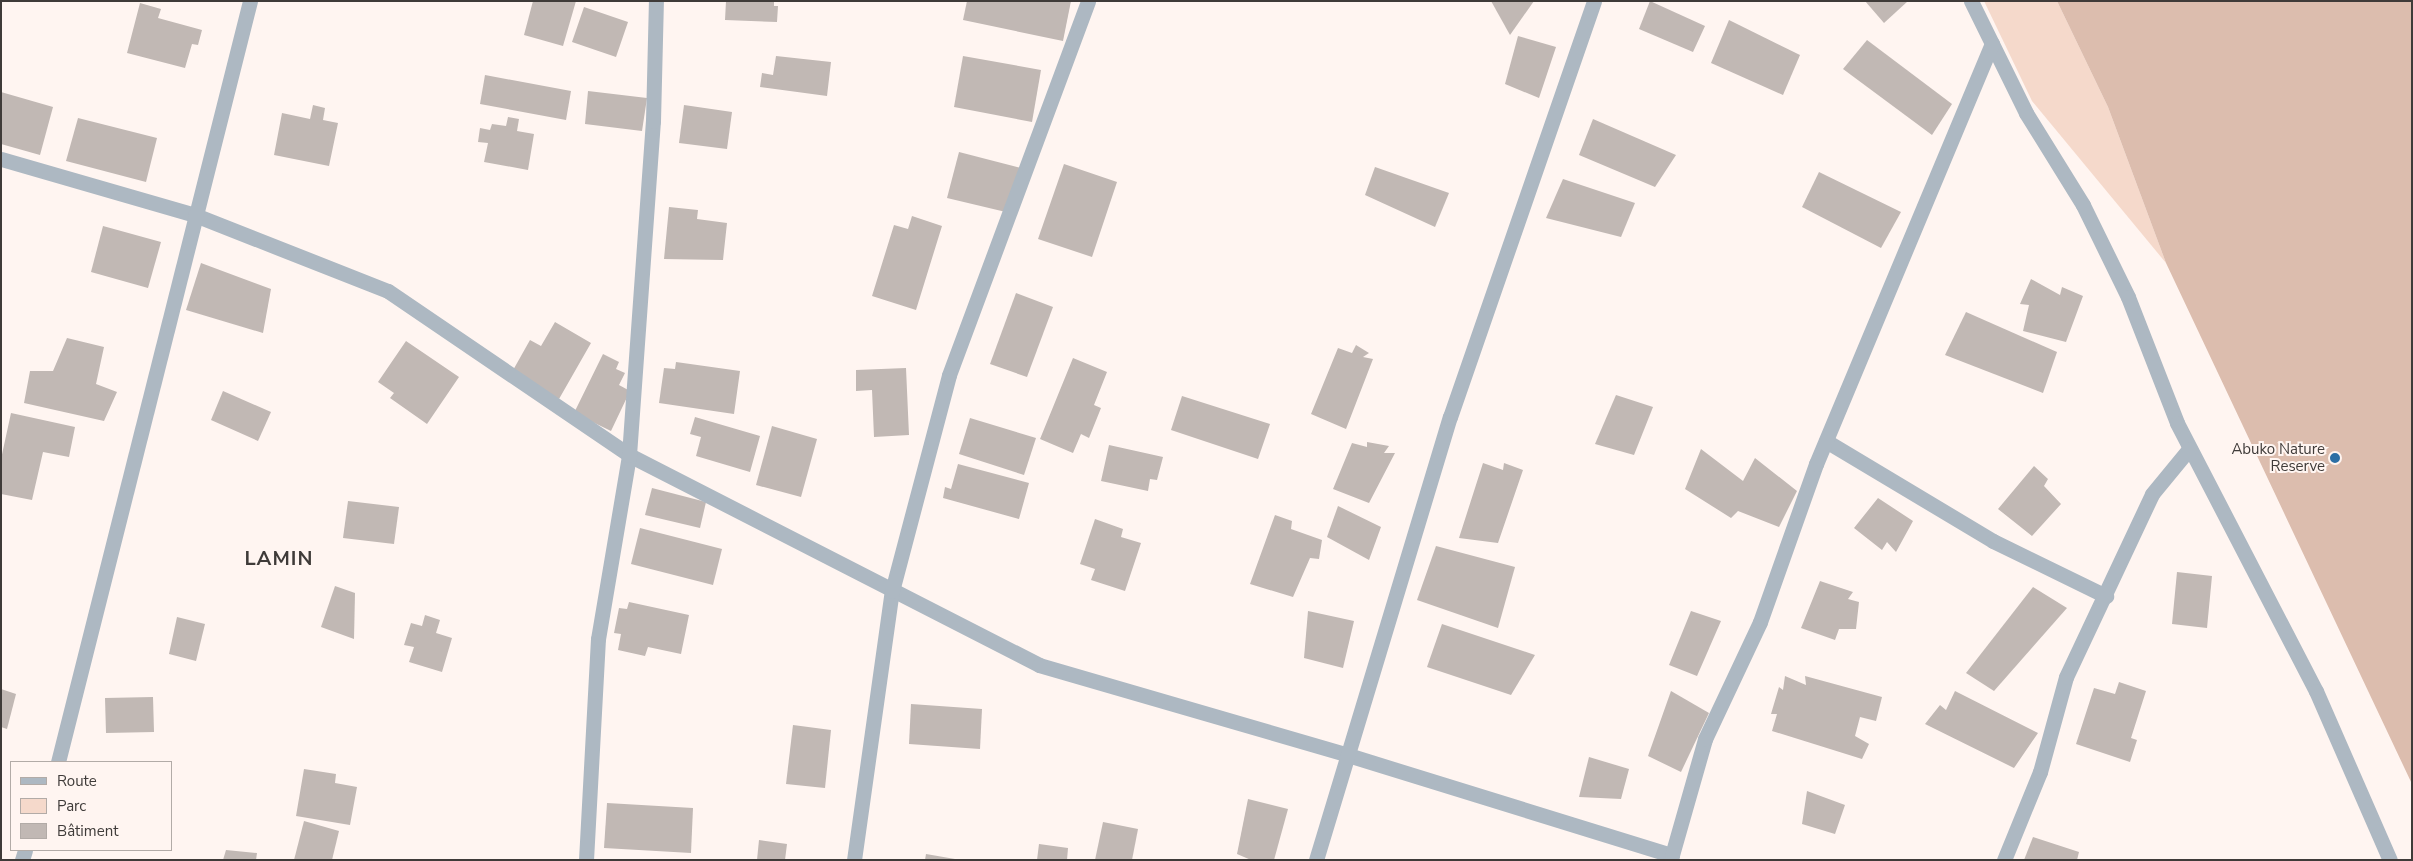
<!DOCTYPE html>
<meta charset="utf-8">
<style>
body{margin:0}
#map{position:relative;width:2413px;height:861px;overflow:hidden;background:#fff5f1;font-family:"Nunito Sans",sans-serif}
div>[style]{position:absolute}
.green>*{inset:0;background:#f5d9cb}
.forest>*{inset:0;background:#dcbdae}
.building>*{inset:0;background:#c1b8b4}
.minor>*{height:15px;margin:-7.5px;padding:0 7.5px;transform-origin:7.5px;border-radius:7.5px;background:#adb8c2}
.dots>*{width:14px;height:14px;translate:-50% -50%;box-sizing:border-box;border:2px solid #fff5f1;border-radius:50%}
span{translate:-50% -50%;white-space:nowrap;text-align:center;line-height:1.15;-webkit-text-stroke:4px #fff5f1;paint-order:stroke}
.poi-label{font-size:15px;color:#3f3b39}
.right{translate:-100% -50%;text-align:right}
.district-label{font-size:20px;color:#3f3b39;font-weight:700;letter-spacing:1px}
.frame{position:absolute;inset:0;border:2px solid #3f3b39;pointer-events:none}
.legend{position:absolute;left:10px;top:761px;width:162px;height:90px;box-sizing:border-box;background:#fff5f1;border:1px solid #b2aba7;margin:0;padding:6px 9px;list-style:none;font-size:15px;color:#3f3b39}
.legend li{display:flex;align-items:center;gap:10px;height:25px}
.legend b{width:25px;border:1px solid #b2aba7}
</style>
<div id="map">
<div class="green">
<i style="clip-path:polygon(1984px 1px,2057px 1px,2108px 107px,2166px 263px,2032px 101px)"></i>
</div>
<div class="forest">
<i style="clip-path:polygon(2057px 1px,2412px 1px,2412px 784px,2166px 263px,2108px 107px)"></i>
</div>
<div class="building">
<i style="clip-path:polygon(533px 1px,576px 1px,563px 46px,524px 35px)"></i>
<i style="clip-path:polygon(726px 1px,774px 1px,774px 6px,778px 6px,777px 22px,725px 20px)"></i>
<i style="clip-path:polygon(967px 1px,1071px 1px,1063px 41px,963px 20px)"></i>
<i style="clip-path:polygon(1491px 1px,1534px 1px,1510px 35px)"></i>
<i style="clip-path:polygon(1650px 1px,1705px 26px,1693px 52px,1639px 29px)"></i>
<i style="clip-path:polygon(1865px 1px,1908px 1px,1884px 23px)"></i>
<i style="clip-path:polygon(140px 3px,161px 9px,158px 18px,202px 30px,198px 45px,192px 44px,185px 68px,127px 53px)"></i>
<i style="clip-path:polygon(584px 7px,628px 22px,616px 57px,572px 42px)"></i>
<i style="clip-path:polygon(1729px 20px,1800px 55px,1783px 95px,1711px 63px)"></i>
<i style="clip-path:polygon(1518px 36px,1556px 47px,1539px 98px,1505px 84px)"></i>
<i style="clip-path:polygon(1867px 40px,1952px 104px,1932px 135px,1843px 69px)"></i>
<i style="clip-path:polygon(776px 56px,831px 62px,827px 96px,760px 87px,762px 73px,773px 75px)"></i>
<i style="clip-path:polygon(963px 56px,1041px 70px,1032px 122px,954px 107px)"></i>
<i style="clip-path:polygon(485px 75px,571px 91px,566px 120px,480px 104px)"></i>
<i style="clip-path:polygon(588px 91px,647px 98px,642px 131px,585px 124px)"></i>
<i style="clip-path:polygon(1px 92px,53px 107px,40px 155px,1px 144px)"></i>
<i style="clip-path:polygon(313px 105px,325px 108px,323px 120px,338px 123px,329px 166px,274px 155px,282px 113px,310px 119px)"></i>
<i style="clip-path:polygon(684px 105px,732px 112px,727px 149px,679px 143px)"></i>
<i style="clip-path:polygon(508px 117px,519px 119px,517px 131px,534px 134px,528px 170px,484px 162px,488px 143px,478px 142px,480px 128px,490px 130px,492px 124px,506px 126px)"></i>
<i style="clip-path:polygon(78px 118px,157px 138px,146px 182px,66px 161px)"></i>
<i style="clip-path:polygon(1593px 119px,1676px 155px,1655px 187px,1579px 155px)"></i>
<i style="clip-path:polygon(959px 152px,1021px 168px,1010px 213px,947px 198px)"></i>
<i style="clip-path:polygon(1064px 164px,1117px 182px,1092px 257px,1038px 239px)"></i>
<i style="clip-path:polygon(1375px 167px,1449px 193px,1435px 227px,1365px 195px)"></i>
<i style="clip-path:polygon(1819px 172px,1901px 212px,1881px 248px,1802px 207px)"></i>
<i style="clip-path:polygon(1563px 179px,1635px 203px,1621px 237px,1546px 218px)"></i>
<i style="clip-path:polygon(669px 207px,698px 210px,697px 219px,727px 223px,723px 260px,664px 259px)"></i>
<i style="clip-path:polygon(912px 216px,942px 226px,916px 310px,872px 296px,894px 225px,908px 229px)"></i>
<i style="clip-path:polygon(103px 226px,161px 242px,148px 288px,91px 272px)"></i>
<i style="clip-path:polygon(201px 263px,271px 289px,263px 333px,186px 310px)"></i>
<i style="clip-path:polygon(2031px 279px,2060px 295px,2062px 287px,2083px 296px,2066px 342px,2023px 331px,2029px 305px,2020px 304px)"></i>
<i style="clip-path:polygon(1016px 293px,1053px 307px,1027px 377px,990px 364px)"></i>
<i style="clip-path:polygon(1966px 312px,2057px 352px,2043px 393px,1945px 355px)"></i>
<i style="clip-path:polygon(555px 322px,591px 343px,559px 399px,512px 372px,530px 340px,541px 346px)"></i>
<i style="clip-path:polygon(67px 338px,104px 347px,96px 384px,117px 392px,104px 421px,24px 403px,30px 371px,53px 371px)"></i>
<i style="clip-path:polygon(406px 341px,459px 377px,427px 424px,390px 398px,394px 393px,378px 382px)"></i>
<i style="clip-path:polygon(1356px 345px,1369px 353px,1363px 357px,1373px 359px,1346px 429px,1311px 414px,1338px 348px,1352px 353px)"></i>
<i style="clip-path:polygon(603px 354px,619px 362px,616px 369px,625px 373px,619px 385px,630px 391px,611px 431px,574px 413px)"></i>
<i style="clip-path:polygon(1073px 358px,1107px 372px,1094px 405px,1101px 408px,1089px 438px,1081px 434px,1073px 453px,1040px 439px)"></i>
<i style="clip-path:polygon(676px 362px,740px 371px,734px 414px,659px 403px,664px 368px,675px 369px)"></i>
<i style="clip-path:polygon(906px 368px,909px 435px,874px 437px,872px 390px,856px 391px,856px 370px)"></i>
<i style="clip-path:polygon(223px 391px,271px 412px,258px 441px,211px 420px)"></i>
<i style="clip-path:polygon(1616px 395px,1653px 407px,1634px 455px,1595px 444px)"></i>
<i style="clip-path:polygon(1182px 396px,1270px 424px,1258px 459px,1171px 430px)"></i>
<i style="clip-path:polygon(11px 413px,75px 427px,69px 457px,43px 452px,32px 500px,1px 494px,1px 459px)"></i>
<i style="clip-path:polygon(695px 417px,760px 436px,750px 472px,696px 456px,701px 437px,690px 434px)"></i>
<i style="clip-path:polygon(970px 418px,1036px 438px,1024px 475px,959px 454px)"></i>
<i style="clip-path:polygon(772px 426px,817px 439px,801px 497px,756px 485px)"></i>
<i style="clip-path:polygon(1367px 442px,1389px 446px,1384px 453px,1395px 453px,1369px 503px,1333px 489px,1352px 443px,1367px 447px)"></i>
<i style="clip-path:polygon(1109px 445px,1163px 457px,1157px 480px,1150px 479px,1148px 491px,1101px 481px)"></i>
<i style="clip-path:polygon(1701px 449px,1743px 481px,1755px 458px,1797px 491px,1779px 527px,1738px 511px,1731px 518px,1685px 489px)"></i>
<i style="clip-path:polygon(1483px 463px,1503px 470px,1504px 463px,1523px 470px,1498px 543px,1459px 538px)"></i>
<i style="clip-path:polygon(958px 464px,1029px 483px,1019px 519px,943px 498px,945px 487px,951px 489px)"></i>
<i style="clip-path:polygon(2034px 466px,2048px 479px,2044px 486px,2061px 504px,2032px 536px,1998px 509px)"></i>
<i style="clip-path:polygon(652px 488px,706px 502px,700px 528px,645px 515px)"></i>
<i style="clip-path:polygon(1878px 498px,1913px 521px,1896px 552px,1887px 542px,1882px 550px,1854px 528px)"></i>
<i style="clip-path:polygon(348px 501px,399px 507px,394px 544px,343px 538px)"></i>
<i style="clip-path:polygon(1338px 506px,1381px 527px,1369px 560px,1327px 537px)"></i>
<i style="clip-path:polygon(1275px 515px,1292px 521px,1291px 529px,1322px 540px,1319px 559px,1310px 558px,1293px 597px,1250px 584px)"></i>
<i style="clip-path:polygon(1095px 519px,1123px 529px,1121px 537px,1141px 543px,1125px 591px,1091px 580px,1095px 569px,1080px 564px)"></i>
<i style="clip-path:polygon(640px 528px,722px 549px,713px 585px,631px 564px)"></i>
<i style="clip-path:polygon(1436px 546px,1515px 567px,1498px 628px,1417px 600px)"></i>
<i style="clip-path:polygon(2177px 572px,2212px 576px,2207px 628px,2172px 624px)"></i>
<i style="clip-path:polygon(1820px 581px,1853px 592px,1848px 599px,1859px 602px,1856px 629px,1839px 629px,1835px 640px,1801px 628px)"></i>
<i style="clip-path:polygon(335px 586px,355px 593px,354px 639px,321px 627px)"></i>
<i style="clip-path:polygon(2033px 587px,2067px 608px,1994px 691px,1966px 673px)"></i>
<i style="clip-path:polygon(629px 602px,689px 615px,681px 654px,648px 647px,645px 656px,618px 650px,621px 634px,614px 633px,619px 608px,627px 609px)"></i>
<i style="clip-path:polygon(1308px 611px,1354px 621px,1343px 668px,1304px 658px)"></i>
<i style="clip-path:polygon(1691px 611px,1721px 621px,1697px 676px,1669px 665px)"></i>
<i style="clip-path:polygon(425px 615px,440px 620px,436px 633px,452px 638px,442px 672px,409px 662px,414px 647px,404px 645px,411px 623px,422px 626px)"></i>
<i style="clip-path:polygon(177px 617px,205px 624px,196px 661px,169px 654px)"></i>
<i style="clip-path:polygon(1442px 624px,1535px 655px,1511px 695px,1427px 667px)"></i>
<i style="clip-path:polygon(1785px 676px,1806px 685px,1805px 676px,1882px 697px,1876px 721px,1860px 717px,1855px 736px,1869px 744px,1862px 759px,1772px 731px,1777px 714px,1771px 714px,1779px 687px,1783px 690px)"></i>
<i style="clip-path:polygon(2119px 682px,2146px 691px,2131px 738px,2137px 740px,2130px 762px,2076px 744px,2094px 688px,2115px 694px)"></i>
<i style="clip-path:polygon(1px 689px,16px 694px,7px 729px,1px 727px)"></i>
<i style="clip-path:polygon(1671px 691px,1709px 713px,1681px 772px,1648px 756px)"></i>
<i style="clip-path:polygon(1955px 691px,2038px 733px,2014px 768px,1925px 724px,1940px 705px,1946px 710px)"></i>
<i style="clip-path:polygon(153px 697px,154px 732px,106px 733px,105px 698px)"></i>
<i style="clip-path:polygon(911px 704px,982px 709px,980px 749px,909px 744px)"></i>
<i style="clip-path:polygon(793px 725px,831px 730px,825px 788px,786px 784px)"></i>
<i style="clip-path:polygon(1589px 757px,1629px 769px,1621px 799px,1579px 797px)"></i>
<i style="clip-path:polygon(304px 769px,336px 774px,335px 783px,357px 787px,350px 825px,296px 816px)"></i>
<i style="clip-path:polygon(1807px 791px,1845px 805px,1835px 834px,1802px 824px)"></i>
<i style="clip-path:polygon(1248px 799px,1288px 809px,1274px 860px,1251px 860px,1237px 854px)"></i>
<i style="clip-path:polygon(607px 803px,693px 808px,691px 853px,604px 848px)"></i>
<i style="clip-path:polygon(304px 821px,339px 831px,332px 860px,294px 860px)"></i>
<i style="clip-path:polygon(1103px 822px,1138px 829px,1132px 860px,1095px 860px)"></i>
<i style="clip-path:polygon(2033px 837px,2079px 852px,2077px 860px,2024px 860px)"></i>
<i style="clip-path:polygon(759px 840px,787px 844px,785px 860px,757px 860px)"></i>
<i style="clip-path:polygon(1039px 844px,1068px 848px,1067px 860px,1037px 860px)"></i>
<i style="clip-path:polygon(226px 850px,257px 853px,256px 860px,223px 860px)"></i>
<i style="clip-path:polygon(926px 854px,955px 859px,955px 860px,925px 860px)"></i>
</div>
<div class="minor">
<i style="left:1971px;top:1px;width:125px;rotate:63.8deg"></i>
<i style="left:2026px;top:113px;width:108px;rotate:58.2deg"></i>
<i style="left:2083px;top:205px;width:102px;rotate:63.9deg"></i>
<i style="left:2128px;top:297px;width:135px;rotate:68.7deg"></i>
<i style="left:2177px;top:423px;width:302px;rotate:62.6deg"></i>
<i style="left:2316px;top:691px;width:184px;rotate:66.4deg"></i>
<i style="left:1px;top:159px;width:202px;rotate:16.1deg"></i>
<i style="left:195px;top:215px;width:207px;rotate:21.5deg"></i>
<i style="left:388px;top:291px;width:292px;rotate:34.2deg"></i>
<i style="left:629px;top:455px;width:461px;rotate:27.1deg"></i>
<i style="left:1039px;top:665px;width:322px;rotate:16.2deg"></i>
<i style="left:1348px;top:755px;width:339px;rotate:17.2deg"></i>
<i style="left:1672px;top:855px;width:5px;rotate:112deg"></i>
<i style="left:1826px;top:441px;width:195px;rotate:30.9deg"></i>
<i style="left:1993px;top:541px;width:126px;rotate:26deg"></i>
<i style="left:58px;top:762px;width:785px;rotate:-75.84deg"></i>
<i style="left:1672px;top:855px;width:121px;rotate:-74.1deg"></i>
<i style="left:1705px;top:739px;width:129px;rotate:-64.8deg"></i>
<i style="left:1760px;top:622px;width:168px;rotate:-70.5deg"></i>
<i style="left:1816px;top:464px;width:456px;rotate:-67.3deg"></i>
<i style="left:22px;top:860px;width:10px;rotate:-73deg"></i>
<i style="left:586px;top:860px;width:221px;rotate:-86.9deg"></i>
<i style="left:598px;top:639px;width:187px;rotate:-80.4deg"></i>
<i style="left:629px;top:455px;width:335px;rotate:-85.9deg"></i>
<i style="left:653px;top:121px;width:120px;rotate:-88.6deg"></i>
<i style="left:854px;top:860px;width:272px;rotate:-82deg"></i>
<i style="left:892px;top:591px;width:223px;rotate:-75.2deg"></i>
<i style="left:949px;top:375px;width:399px;rotate:-69.6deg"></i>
<i style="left:1316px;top:860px;width:463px;rotate:-73.2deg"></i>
<i style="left:1450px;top:417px;width:440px;rotate:-70.9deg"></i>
<i style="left:2004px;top:860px;width:95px;rotate:-67.8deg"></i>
<i style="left:2040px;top:772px;width:98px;rotate:-74.7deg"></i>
<i style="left:2066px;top:677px;width:202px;rotate:-64.8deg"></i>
<i style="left:2152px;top:494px;width:58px;rotate:-50.6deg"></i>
</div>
<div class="dots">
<i style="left:2335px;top:458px;background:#2c6ea4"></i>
</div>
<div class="poi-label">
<span class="right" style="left:2325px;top:458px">Abuko Nature<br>Reserve</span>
</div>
<div class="district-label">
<span style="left:279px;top:558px">LAMIN</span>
</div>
<div class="frame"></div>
<ul class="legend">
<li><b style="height:6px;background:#adb8c2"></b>Route</li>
<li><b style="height:14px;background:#f5d9cb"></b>Parc</li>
<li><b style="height:14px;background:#c1b8b4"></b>Bâtiment</li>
</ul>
</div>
